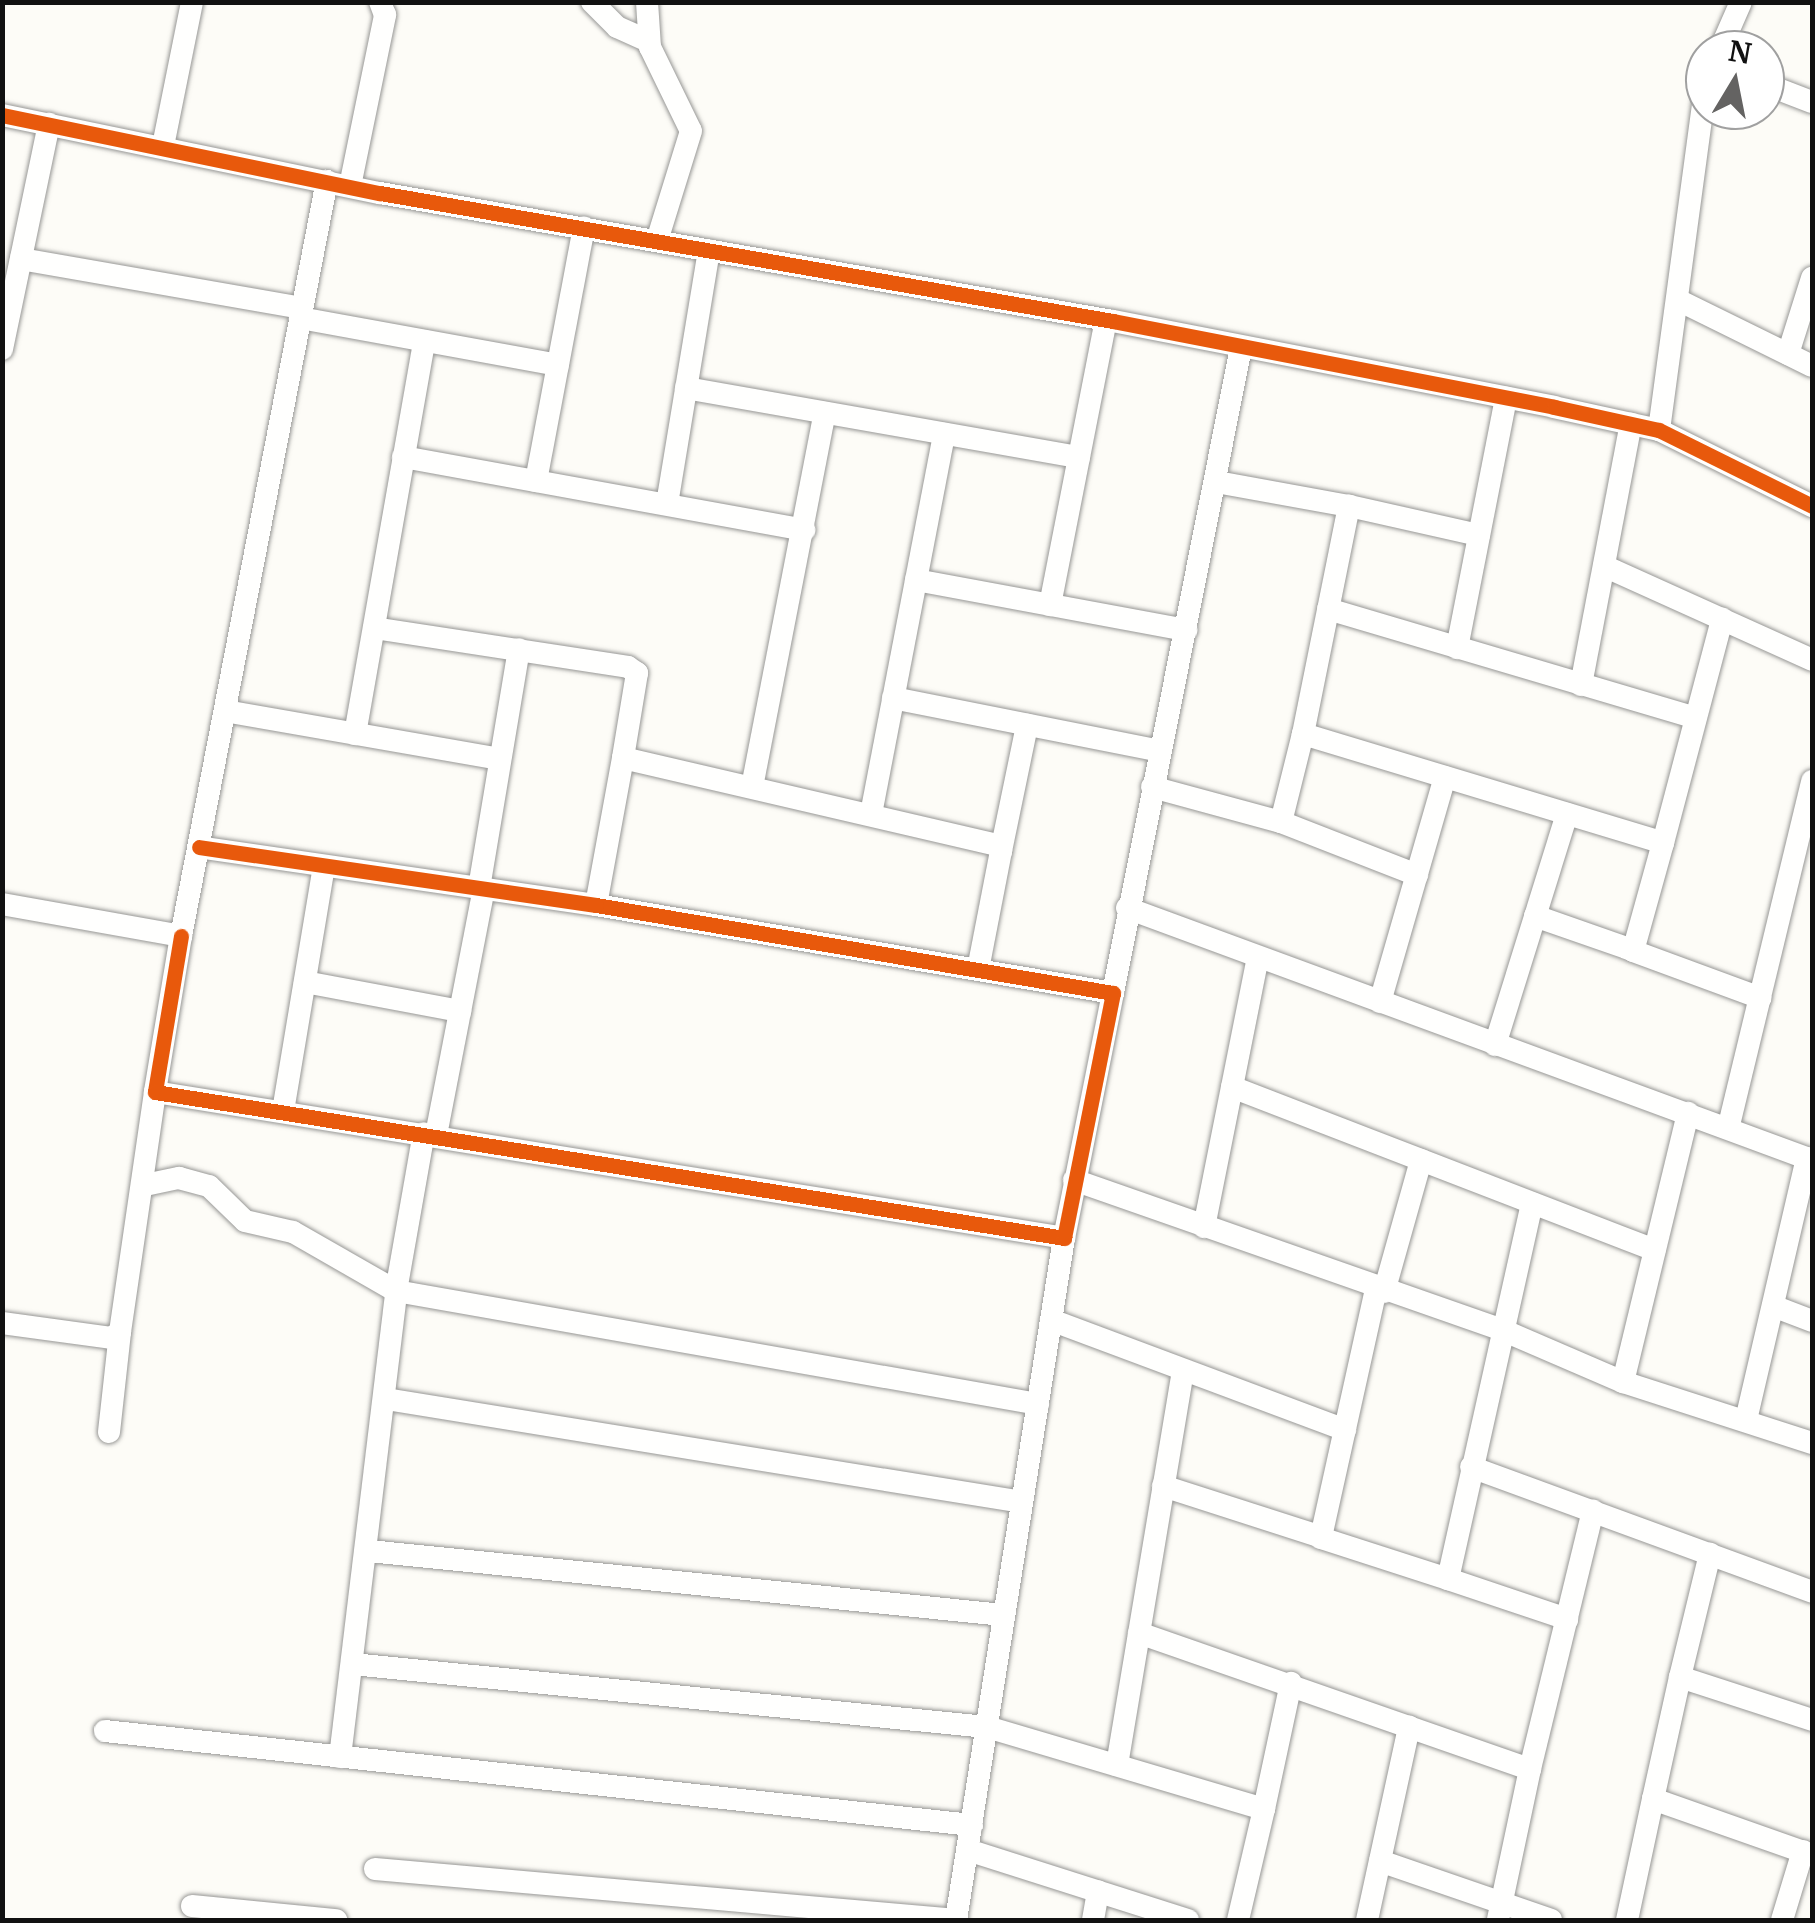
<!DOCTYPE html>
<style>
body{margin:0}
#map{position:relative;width:1815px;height:1923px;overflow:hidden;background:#fdfcf7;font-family:Merriweather,serif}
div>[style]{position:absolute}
.roads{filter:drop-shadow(0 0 2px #979795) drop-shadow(0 0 2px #979795)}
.minor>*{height:22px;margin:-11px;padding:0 11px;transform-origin:11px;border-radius:11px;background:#fffffe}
.cycleway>*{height:15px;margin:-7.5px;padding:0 7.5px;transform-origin:7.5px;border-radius:7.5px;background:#e8590c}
span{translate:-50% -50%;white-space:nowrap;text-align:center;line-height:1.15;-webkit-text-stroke:10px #fff;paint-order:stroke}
.frame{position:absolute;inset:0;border:5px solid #111;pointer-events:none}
.north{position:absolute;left:1685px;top:30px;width:100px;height:100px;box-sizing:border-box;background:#fff;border:2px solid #a0a0a0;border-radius:50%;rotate:10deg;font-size:28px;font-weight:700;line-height:40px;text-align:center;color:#111}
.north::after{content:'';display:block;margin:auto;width:35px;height:45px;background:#646362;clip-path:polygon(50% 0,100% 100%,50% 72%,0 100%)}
</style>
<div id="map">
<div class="roads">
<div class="minor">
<i style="left:592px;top:2px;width:35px;rotate:45deg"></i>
<i style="left:617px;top:27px;width:34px;rotate:24deg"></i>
<i style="left:647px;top:2px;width:45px;rotate:86.2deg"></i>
<i style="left:650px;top:47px;width:93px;rotate:64deg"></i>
<i style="left:691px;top:131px;width:115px;rotate:107.2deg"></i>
<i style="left:1720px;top:50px;width:52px;rotate:-66.4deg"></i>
<i style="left:1765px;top:84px;width:50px;rotate:21deg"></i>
<i style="left:2px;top:115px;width:386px;rotate:11.7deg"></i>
<i style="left:380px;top:193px;width:744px;rotate:9.91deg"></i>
<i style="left:1113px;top:321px;width:449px;rotate:11deg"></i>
<i style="left:1554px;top:407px;width:107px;rotate:12.4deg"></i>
<i style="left:1659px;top:430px;width:171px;rotate:26.4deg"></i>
<i style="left:163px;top:146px;width:147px;rotate:-78.6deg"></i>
<i style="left:350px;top:186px;width:175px;rotate:-78.4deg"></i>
<i style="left:385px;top:15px;width:14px;rotate:-111deg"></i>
<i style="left:21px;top:259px;width:285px;rotate:9.9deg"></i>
<i style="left:1678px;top:300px;width:149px;rotate:26.2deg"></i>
<i style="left:300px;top:318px;width:262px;rotate:10.3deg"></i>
<i style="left:2px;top:349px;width:230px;rotate:-78.2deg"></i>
<i style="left:1788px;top:354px;width:80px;rotate:-72.5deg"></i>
<i style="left:686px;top:388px;width:399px;rotate:10deg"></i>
<i style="left:1659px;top:430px;width:344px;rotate:-82.3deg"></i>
<i style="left:403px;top:457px;width:408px;rotate:10.3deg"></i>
<i style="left:536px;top:481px;width:258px;rotate:-79.3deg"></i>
<i style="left:667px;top:504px;width:257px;rotate:-80.6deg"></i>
<i style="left:1349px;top:506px;width:133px;rotate:12.6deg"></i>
<i style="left:1604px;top:566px;width:228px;rotate:24.3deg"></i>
<i style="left:916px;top:580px;width:275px;rotate:10.5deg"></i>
<i style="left:1050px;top:605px;width:290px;rotate:-78.9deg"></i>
<i style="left:1328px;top:609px;width:383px;rotate:16.5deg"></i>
<i style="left:374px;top:628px;width:257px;rotate:8.7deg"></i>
<i style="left:628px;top:667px;width:11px;rotate:34deg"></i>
<i style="left:637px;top:673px;width:86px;rotate:99.4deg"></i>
<i style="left:1457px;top:648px;width:255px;rotate:-78.9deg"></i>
<i style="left:1581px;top:685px;width:266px;rotate:-79.2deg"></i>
<i style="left:893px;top:698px;width:272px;rotate:11.2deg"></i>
<i style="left:225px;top:711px;width:279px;rotate:9.9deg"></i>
<i style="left:355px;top:734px;width:399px;rotate:-80deg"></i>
<i style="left:1303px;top:734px;width:376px;rotate:16.8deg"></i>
<i style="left:1663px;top:843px;width:112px;rotate:105.5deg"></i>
<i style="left:1633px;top:951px;width:136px;rotate:20.2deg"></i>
<i style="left:752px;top:787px;width:381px;rotate:-79deg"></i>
<i style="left:1152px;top:787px;width:134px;rotate:15.2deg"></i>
<i style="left:1281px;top:822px;width:91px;rotate:-76deg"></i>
<i style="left:1303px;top:734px;width:233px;rotate:-78.6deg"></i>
<i style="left:1349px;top:506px;width:134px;rotate:-169.7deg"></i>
<i style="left:871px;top:814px;width:387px;rotate:-79.1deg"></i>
<i style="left:1281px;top:822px;width:146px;rotate:21.3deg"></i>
<i style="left:1663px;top:843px;width:232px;rotate:-75.2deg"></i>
<i style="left:1001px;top:851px;width:129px;rotate:-78.3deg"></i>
<i style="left:479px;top:888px;width:242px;rotate:-80.5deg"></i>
<i style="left:2px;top:904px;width:182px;rotate:10.1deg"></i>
<i style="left:181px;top:936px;width:769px;rotate:-79.06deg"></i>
<i style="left:596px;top:905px;width:149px;rotate:-79.6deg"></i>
<i style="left:623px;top:758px;width:383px;rotate:13.1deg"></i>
<i style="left:996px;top:845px;width:8px;rotate:50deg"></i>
<i style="left:1001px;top:851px;width:120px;rotate:101deg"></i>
<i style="left:1127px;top:908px;width:730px;rotate:20.2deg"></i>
<i style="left:1535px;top:916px;width:106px;rotate:19.3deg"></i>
<i style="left:181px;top:936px;width:158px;rotate:99.5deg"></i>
<i style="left:155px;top:1092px;width:921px;rotate:9.12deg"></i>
<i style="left:1064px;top:1238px;width:250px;rotate:-78.7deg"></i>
<i style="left:1113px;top:993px;width:524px;rotate:-170.34deg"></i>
<i style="left:596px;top:905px;width:401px;rotate:-171.7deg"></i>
<i style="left:305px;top:982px;width:158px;rotate:10.6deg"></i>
<i style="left:1113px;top:993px;width:659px;rotate:-78.79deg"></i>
<i style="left:1380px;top:1002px;width:234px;rotate:-73.9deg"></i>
<i style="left:1495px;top:1045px;width:242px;rotate:-72.7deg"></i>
<i style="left:1232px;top:1087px;width:453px;rotate:21.1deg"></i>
<i style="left:283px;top:1111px;width:248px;rotate:-80.5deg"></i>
<i style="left:1729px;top:1125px;width:354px;rotate:-76.4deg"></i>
<i style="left:436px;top:1135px;width:251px;rotate:-79deg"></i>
<i style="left:1074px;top:1180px;width:451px;rotate:19.3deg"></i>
<i style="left:1500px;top:1329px;width:134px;rotate:23.3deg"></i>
<i style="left:1623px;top:1382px;width:199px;rotate:17.9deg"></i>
<i style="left:145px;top:1185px;width:35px;rotate:-12deg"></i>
<i style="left:179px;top:1178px;width:31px;rotate:15deg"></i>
<i style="left:209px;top:1186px;width:50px;rotate:44.2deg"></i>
<i style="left:245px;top:1221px;width:49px;rotate:12.9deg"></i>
<i style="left:293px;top:1232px;width:119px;rotate:29.8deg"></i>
<i style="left:396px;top:1291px;width:652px;rotate:9.98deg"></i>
<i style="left:1204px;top:1227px;width:275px;rotate:-78.7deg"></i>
<i style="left:1376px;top:1289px;width:255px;rotate:102.5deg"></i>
<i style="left:1321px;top:1538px;width:133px;rotate:17.9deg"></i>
<i style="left:1448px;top:1579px;width:385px;rotate:-77.4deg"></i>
<i style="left:1384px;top:1292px;width:137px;rotate:-74.3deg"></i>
<i style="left:1773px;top:1306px;width:42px;rotate:21deg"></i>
<i style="left:1051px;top:1320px;width:314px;rotate:20.5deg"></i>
<i style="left:2px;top:1323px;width:110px;rotate:7.8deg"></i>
<i style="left:111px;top:1338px;width:11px;rotate:-34deg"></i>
<i style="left:120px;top:1332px;width:243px;rotate:-81.7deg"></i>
<i style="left:1623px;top:1382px;width:277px;rotate:-76.4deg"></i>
<i style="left:386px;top:1399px;width:644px;rotate:9.2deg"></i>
<i style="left:1746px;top:1420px;width:269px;rotate:-76.9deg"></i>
<i style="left:109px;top:1432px;width:101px;rotate:-83.7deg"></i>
<i style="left:1471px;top:1467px;width:363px;rotate:20.1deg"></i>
<i style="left:1163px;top:1486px;width:167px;rotate:17.8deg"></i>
<i style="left:369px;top:1551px;width:638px;rotate:5.76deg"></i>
<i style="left:1448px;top:1579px;width:126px;rotate:18.6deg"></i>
<i style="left:1139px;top:1633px;width:414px;rotate:19.2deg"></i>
<i style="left:1530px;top:1769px;width:154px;rotate:102deg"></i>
<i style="left:352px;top:1664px;width:638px;rotate:5.67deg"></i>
<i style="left:987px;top:1727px;width:289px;rotate:16.5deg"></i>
<i style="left:1264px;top:1809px;width:129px;rotate:-77.9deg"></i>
<i style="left:1680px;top:1677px;width:127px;rotate:-76.3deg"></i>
<i style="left:105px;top:1731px;width:872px;rotate:6.19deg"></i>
<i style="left:340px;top:1757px;width:469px;rotate:-83.1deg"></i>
<i style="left:396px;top:1291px;width:160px;rotate:-80deg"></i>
<i style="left:1117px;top:1765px;width:400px;rotate:-80.5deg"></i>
<i style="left:1530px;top:1769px;width:266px;rotate:-76.3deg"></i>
<i style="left:1653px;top:1799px;width:125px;rotate:-77.5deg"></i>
<i style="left:1680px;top:1677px;width:139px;rotate:18deg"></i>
<i style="left:968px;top:1850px;width:231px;rotate:17.7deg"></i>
<i style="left:1380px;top:1861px;width:181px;rotate:19deg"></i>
<i style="left:375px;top:1869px;width:584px;rotate:5.01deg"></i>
<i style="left:192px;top:1906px;width:145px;rotate:5.6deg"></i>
<i style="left:956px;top:1920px;width:690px;rotate:-81deg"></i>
<i style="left:1093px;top:1920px;width:29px;rotate:-80deg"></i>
<i style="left:1238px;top:1920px;width:114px;rotate:-76.8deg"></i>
<i style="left:1367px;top:1920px;width:198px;rotate:-77.7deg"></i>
<i style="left:1627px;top:1920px;width:124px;rotate:-77.9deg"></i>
<i style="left:1653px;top:1799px;width:169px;rotate:19.4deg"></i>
<i style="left:1782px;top:1920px;width:72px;rotate:-73.1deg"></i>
</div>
</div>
<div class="cycleway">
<i style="left:2px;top:115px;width:386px;rotate:11.7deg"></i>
<i style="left:380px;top:193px;width:744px;rotate:9.91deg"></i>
<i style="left:1113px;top:321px;width:449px;rotate:11deg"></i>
<i style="left:1554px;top:407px;width:107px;rotate:12.4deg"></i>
<i style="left:1659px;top:430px;width:171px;rotate:26.4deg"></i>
<i style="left:181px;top:936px;width:158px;rotate:99.5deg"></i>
<i style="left:155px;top:1092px;width:921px;rotate:9.12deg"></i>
<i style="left:1064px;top:1238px;width:250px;rotate:-78.7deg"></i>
<i style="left:1113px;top:993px;width:524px;rotate:-170.34deg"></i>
<i style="left:596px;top:905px;width:401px;rotate:-171.7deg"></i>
</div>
<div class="frame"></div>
<div class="north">N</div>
</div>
